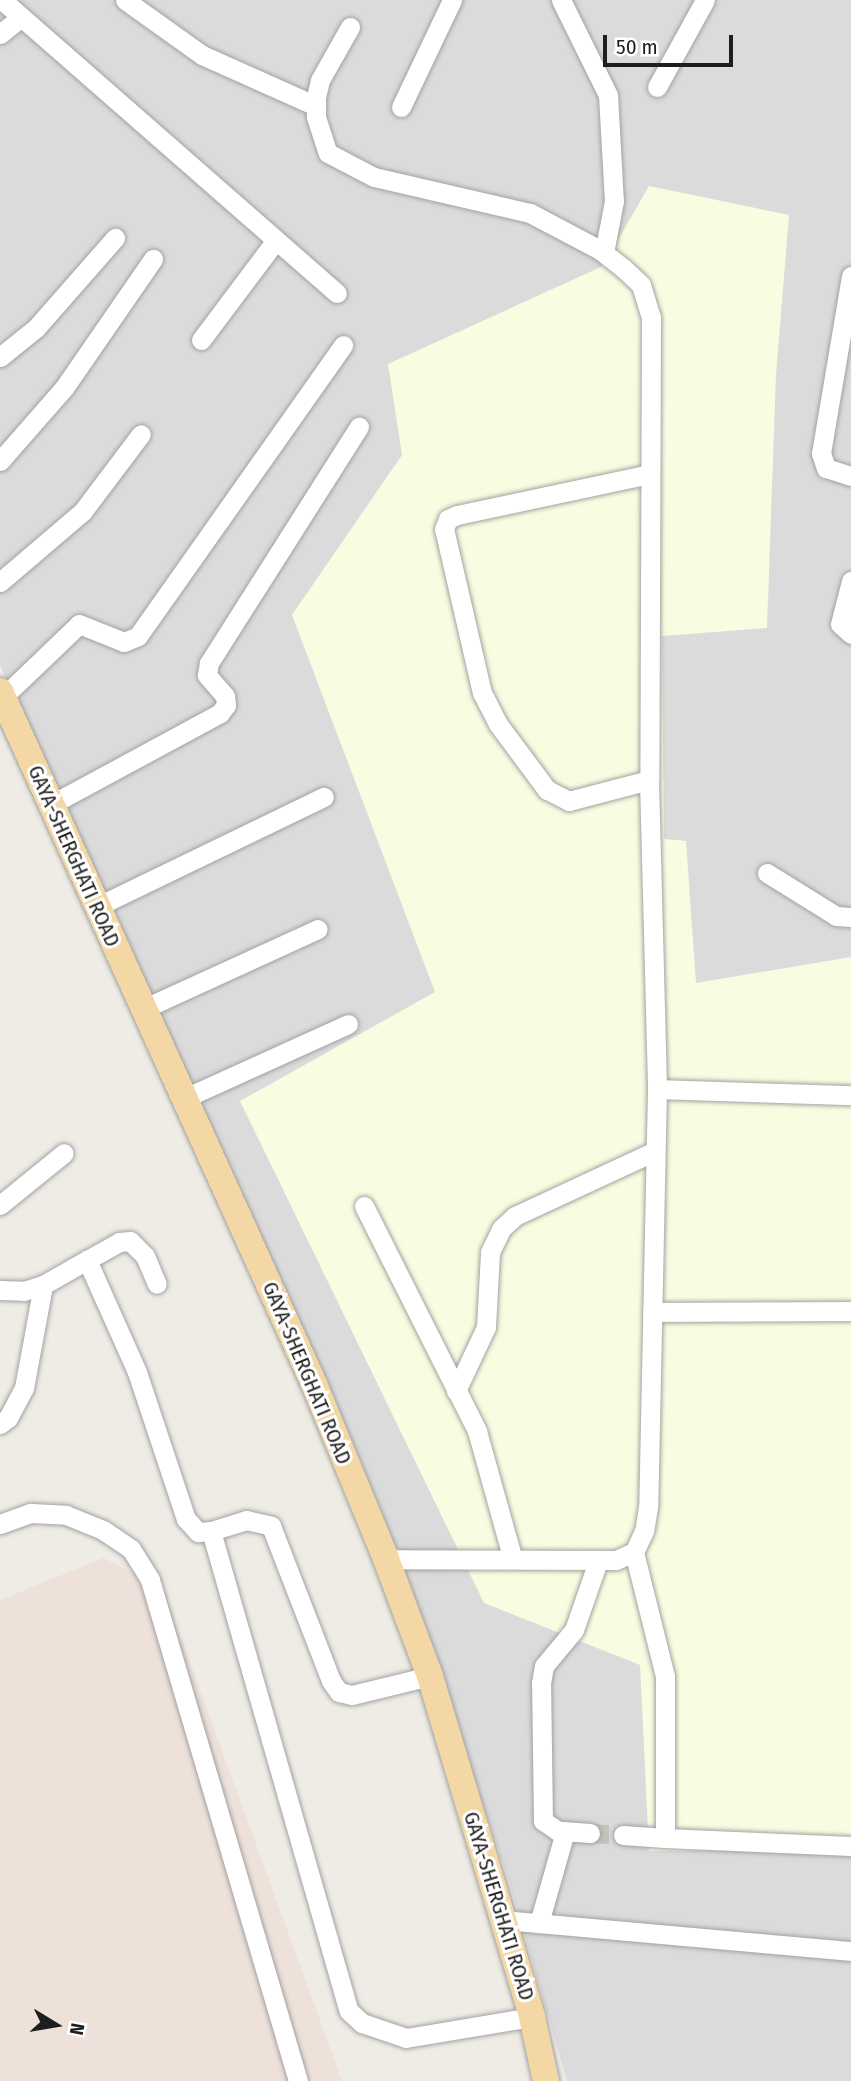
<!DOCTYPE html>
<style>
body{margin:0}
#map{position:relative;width:851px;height:2081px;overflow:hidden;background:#eeece5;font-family:"Fira Sans Condensed",sans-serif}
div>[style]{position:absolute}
.residential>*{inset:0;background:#dcdbdb}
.education>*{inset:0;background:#f9fce0}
.military>*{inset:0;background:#eee1da}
.minor-tunnel>*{height:19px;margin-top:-9.5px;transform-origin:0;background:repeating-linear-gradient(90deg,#c4c3bd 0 19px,transparent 0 29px)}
.roads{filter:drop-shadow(0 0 2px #a2a2a2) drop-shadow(0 0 2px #a2a2a2)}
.minor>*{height:19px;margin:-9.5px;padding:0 9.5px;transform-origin:9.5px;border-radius:9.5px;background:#fff}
.major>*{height:26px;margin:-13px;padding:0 13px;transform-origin:13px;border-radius:13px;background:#f3d8a5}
span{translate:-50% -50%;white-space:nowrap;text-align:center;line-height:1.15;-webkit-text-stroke:6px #fff;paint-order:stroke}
.street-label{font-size:21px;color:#1e1e1e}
.north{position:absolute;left:21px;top:1990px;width:70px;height:70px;-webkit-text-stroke:5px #fff;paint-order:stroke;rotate:101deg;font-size:19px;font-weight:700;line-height:28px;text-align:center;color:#1e1e1e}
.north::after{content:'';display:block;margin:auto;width:24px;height:32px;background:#1e1e1e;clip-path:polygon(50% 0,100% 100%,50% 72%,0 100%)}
.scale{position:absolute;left:603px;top:35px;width:130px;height:32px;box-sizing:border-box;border:4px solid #1e1e1e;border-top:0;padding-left:9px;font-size:21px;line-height:24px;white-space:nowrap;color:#1e1e1e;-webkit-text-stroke:5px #fff;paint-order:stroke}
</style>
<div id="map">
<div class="residential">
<i style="clip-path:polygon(0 0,851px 0,851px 2081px,567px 2081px,509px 1881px,392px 1538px,0 665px)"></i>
</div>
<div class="education">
<i style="clip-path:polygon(649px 186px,789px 215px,776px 375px,767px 628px,662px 636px,664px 839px,686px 841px,696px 983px,851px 957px,851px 1850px,649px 1851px,640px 1665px,484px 1603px,240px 1101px,435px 992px,292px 615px,402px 455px,388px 364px,603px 266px)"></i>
</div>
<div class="military">
<i style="clip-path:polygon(103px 1558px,163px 1588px,342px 2081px,0 2081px,0 1600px)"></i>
</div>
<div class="minor-tunnel">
<i style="left:590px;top:1833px;width:33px;rotate:3deg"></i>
</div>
<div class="roads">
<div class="minor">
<i style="left:2px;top:0;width:445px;rotate:41.2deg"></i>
<i style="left:125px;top:0;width:95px;rotate:35.5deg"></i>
<i style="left:202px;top:55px;width:125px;rotate:24.1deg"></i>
<i style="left:561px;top:0;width:106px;rotate:63.7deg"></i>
<i style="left:608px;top:95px;width:106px;rotate:86.8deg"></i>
<i style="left:614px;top:201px;width:53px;rotate:100.9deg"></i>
<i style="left:350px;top:27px;width:61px;rotate:119.5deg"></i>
<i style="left:320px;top:80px;width:17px;rotate:103deg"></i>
<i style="left:316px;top:97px;width:20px;rotate:90deg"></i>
<i style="left:316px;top:117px;width:38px;rotate:72deg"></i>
<i style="left:328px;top:153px;width:52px;rotate:27.6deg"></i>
<i style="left:374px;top:177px;width:160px;rotate:13deg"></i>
<i style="left:530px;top:213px;width:79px;rotate:27.9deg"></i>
<i style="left:600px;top:250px;width:28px;rotate:38deg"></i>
<i style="left:622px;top:267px;width:26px;rotate:43deg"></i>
<i style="left:641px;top:285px;width:34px;rotate:73deg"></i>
<i style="left:651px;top:317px;width:463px;rotate:90.2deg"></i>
<i style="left:649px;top:780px;width:309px;rotate:88.5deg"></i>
<i style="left:657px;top:1089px;width:418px;rotate:91.2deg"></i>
<i style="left:648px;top:1507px;width:24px;rotate:99deg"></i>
<i style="left:644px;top:1531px;width:23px;rotate:115deg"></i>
<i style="left:634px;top:1552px;width:20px;rotate:156deg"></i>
<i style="left:616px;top:1560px;width:230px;rotate:-179.8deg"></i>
<i style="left:0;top:34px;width:27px;rotate:-39deg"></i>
<i style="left:657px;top:87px;width:99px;rotate:-61.1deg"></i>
<i style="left:401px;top:107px;width:119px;rotate:-64.5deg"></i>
<i style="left:851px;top:276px;width:180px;rotate:99.6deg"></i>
<i style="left:821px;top:453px;width:16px;rotate:72deg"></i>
<i style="left:826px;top:468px;width:26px;rotate:18deg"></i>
<i style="left:201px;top:340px;width:125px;rotate:-53.1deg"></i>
<i style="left:0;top:357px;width:46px;rotate:-38.9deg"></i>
<i style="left:36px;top:328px;width:120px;rotate:-48.7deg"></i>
<i style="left:0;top:461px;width:97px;rotate:-48.8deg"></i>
<i style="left:64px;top:388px;width:157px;rotate:-55.4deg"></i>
<i style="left:851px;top:581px;width:44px;rotate:104.3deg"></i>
<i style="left:840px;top:624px;width:15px;rotate:42deg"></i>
<i style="left:0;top:582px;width:109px;rotate:-40.5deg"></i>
<i style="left:83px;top:511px;width:96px;rotate:-53deg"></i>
<i style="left:3px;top:697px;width:105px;rotate:-43.8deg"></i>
<i style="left:79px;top:624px;width:48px;rotate:21.8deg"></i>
<i style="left:124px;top:642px;width:15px;rotate:-23deg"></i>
<i style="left:138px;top:636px;width:356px;rotate:-54.8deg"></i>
<i style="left:649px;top:780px;width:83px;rotate:165.3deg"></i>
<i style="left:569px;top:801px;width:25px;rotate:-153deg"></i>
<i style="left:547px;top:790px;width:82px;rotate:-126.6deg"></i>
<i style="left:498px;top:724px;width:35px;rotate:-117deg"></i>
<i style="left:482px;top:693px;width:168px;rotate:-103deg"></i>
<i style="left:444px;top:529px;width:11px;rotate:-68deg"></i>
<i style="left:448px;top:519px;width:10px;rotate:-24deg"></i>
<i style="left:457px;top:515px;width:197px;rotate:-12deg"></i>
<i style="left:52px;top:804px;width:191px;rotate:-28.4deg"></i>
<i style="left:220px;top:713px;width:10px;rotate:-53deg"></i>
<i style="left:226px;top:705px;width:9px;rotate:-96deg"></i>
<i style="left:225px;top:696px;width:28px;rotate:-131deg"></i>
<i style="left:207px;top:675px;width:12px;rotate:-81deg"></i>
<i style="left:209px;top:663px;width:280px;rotate:-57.6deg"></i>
<i style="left:767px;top:873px;width:81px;rotate:31.9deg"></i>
<i style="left:836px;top:916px;width:15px;rotate:4deg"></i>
<i style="left:96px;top:907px;width:253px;rotate:-25.8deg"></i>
<i style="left:143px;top:1009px;width:192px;rotate:-24.6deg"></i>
<i style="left:657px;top:1089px;width:194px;rotate:1.8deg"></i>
<i style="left:185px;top:1098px;width:179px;rotate:-24.4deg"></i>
<i style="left:0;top:1205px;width:82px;rotate:-39.1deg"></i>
<i style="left:364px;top:1206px;width:252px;rotate:63.3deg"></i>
<i style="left:477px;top:1431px;width:130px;rotate:74.4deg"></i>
<i style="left:87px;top:1260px;width:37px;rotate:-29deg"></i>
<i style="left:119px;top:1242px;width:11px;rotate:-5deg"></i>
<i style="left:130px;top:1241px;width:21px;rotate:45deg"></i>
<i style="left:145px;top:1256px;width:30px;rotate:67deg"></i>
<i style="left:0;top:1290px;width:24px;rotate:2deg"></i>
<i style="left:24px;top:1291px;width:20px;rotate:-18deg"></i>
<i style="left:43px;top:1285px;width:51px;rotate:-29.6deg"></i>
<i style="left:87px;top:1260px;width:123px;rotate:65.9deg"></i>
<i style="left:137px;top:1372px;width:155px;rotate:71.6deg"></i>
<i style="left:186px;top:1519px;width:18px;rotate:47deg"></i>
<i style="left:198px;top:1532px;width:13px;rotate:-4deg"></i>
<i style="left:211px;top:1531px;width:499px;rotate:74deg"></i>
<i style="left:349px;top:2011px;width:18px;rotate:43deg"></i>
<i style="left:362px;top:2023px;width:46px;rotate:18.8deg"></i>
<i style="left:406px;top:2038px;width:128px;rotate:-9.5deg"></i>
<i style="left:652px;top:1312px;width:199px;rotate:-0.3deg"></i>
<i style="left:456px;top:1391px;width:71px;rotate:-64.9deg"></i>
<i style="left:486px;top:1327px;width:75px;rotate:-86.9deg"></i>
<i style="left:490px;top:1252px;width:25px;rotate:-64deg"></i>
<i style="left:501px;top:1229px;width:19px;rotate:-43deg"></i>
<i style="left:515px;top:1216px;width:154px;rotate:-24.9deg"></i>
<i style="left:0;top:1424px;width:10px;rotate:-37deg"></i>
<i style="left:8px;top:1418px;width:34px;rotate:-62deg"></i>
<i style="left:24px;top:1388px;width:105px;rotate:-79.5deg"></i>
<i style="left:0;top:1524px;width:33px;rotate:-20deg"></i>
<i style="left:31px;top:1513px;width:35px;rotate:3deg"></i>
<i style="left:66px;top:1515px;width:40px;rotate:22deg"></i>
<i style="left:103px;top:1530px;width:34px;rotate:34deg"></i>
<i style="left:131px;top:1549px;width:36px;rotate:58deg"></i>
<i style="left:150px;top:1580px;width:522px;rotate:73.54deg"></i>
<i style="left:211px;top:1531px;width:37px;rotate:-17deg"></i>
<i style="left:246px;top:1520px;width:26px;rotate:13deg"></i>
<i style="left:271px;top:1526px;width:166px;rotate:68.8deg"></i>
<i style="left:331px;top:1681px;width:14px;rotate:54deg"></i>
<i style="left:339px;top:1692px;width:13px;rotate:13deg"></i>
<i style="left:352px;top:1695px;width:80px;rotate:-13.7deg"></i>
<i style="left:634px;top:1552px;width:128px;rotate:76deg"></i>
<i style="left:665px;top:1676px;width:162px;rotate:90deg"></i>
<i style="left:665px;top:1838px;width:186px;rotate:2.5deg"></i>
<i style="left:590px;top:1833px;width:32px;rotate:-176deg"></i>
<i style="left:558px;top:1831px;width:18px;rotate:-146deg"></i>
<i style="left:543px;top:1821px;width:138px;rotate:-90.8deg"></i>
<i style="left:541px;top:1683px;width:17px;rotate:-80deg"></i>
<i style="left:544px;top:1666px;width:47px;rotate:-50.2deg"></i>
<i style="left:574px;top:1630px;width:73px;rotate:-70.8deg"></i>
<i style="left:623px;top:1835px;width:42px;rotate:4.1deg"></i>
<i style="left:503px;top:1920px;width:349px;rotate:5.1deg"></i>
<i style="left:539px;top:1923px;width:95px;rotate:-74.1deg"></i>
</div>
<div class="major">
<i style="left:0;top:691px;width:761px;rotate:65.62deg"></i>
<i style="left:314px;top:1384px;width:189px;rotate:67.6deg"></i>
<i style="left:386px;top:1559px;width:125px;rotate:69.4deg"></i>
<i style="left:430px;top:1676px;width:356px;rotate:73.3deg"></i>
<i style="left:532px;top:2017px;width:66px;rotate:77.7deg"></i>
</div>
</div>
<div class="street-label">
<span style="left:74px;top:856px;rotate:66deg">GAYA-SHERGHATI ROAD</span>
<span style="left:307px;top:1373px;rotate:67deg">GAYA-SHERGHATI ROAD</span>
<span style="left:499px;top:1906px;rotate:73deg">GAYA-SHERGHATI ROAD</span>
</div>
<div class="north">N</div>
<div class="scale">50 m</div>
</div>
